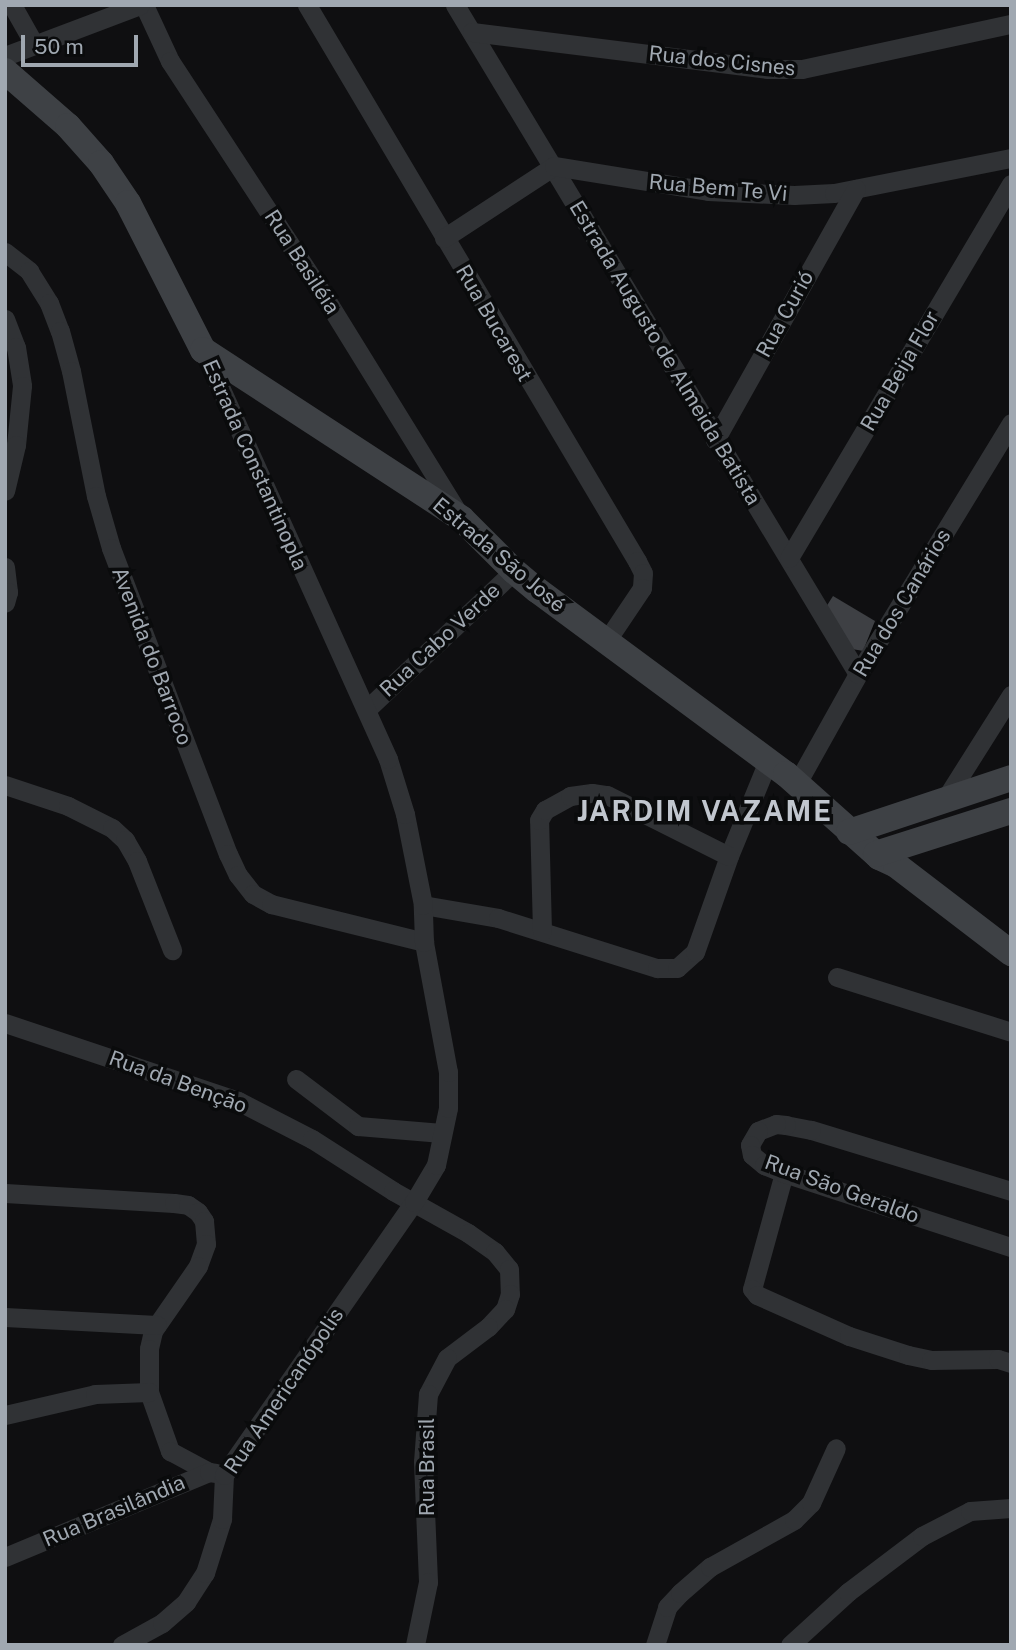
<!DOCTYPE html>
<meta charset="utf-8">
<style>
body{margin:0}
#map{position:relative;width:1016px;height:1650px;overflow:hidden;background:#0f0f11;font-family:"Public Sans",sans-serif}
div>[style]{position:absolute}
.shadow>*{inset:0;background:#0007}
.building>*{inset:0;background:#3e4044}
.street>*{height:19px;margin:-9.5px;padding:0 9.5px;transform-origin:9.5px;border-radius:9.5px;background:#303235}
.secondary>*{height:26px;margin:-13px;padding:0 13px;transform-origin:13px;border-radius:13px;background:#3e4145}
span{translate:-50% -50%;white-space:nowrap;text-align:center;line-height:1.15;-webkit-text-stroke:7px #0a0b0c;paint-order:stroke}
.street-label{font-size:21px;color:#a0a8b1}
.district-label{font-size:28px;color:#c1c6ce;font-weight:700;letter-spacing:2px}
.frame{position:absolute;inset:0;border:7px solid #a0a8b1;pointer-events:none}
.scale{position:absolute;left:21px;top:35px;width:117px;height:32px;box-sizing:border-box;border:4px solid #a0a8b1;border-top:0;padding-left:9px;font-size:21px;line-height:24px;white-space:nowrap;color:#a0a8b1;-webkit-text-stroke:5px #0a0b0c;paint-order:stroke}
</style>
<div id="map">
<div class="shadow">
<i style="clip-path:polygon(833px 598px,877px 625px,867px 652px,857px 650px)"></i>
</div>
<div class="building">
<i style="clip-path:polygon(833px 596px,875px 621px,863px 651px,852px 649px,826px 607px)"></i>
</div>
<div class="street">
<i style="left:12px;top:5px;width:45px;rotate:60.6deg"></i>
<i style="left:144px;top:5px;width:62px;rotate:65.1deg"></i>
<i style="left:170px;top:61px;width:281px;rotate:56.8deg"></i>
<i style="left:324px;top:296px;width:257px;rotate:58.3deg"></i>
<i style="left:307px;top:5px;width:647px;rotate:59.31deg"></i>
<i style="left:637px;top:561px;width:13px;rotate:63deg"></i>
<i style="left:643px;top:573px;width:15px;rotate:94deg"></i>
<i style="left:642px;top:588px;width:63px;rotate:123.9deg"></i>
<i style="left:455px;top:5px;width:781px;rotate:58.94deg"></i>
<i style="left:472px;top:32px;width:297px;rotate:7.1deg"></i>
<i style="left:767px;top:69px;width:35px"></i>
<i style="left:802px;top:69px;width:214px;rotate:-12.2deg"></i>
<i style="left:5px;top:56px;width:144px;rotate:-20.7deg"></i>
<i style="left:444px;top:238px;width:131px;rotate:-33.2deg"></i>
<i style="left:554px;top:166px;width:156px;rotate:9.2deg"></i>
<i style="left:708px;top:191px;width:86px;rotate:2.7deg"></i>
<i style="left:794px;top:195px;width:40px;rotate:-2.9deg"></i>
<i style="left:834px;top:193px;width:180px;rotate:-11.2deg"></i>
<i style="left:5px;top:252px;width:31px;rotate:38deg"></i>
<i style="left:29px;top:271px;width:38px;rotate:58deg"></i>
<i style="left:49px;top:303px;width:30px;rotate:69deg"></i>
<i style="left:60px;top:331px;width:41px;rotate:74.6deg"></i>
<i style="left:71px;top:371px;width:127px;rotate:78.7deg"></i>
<i style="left:96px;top:496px;width:54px;rotate:73.9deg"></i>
<i style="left:111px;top:548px;width:328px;rotate:69.1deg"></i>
<i style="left:228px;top:854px;width:23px;rotate:65deg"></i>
<i style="left:238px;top:875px;width:24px;rotate:52deg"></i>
<i style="left:253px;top:894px;width:21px;rotate:29deg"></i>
<i style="left:271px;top:904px;width:158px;rotate:13.9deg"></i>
<i style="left:5px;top:319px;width:30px;rotate:69deg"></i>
<i style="left:16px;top:347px;width:39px;rotate:81deg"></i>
<i style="left:22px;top:386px;width:59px;rotate:95.8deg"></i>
<i style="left:16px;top:445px;width:47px;rotate:103.4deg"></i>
<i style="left:715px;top:440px;width:288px;rotate:-60.7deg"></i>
<i style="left:789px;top:558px;width:435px;rotate:-59.3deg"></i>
<i style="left:5px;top:567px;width:25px;rotate:83deg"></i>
<i style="left:8px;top:592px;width:11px;rotate:105deg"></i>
<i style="left:367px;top:709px;width:202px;rotate:-43.2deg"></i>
<i style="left:5px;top:785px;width:66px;rotate:18.4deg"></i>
<i style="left:68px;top:806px;width:49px;rotate:26.6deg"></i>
<i style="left:112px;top:828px;width:18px;rotate:43deg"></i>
<i style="left:125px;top:840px;width:24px;rotate:60deg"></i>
<i style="left:137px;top:861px;width:96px;rotate:68.5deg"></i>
<i style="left:796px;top:785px;width:127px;rotate:-60.8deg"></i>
<i style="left:858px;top:674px;width:294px;rotate:-58.6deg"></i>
<i style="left:946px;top:798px;width:122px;rotate:-57.7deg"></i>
<i style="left:423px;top:905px;width:76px;rotate:9.8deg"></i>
<i style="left:498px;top:918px;width:167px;rotate:17.5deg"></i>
<i style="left:657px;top:968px;width:20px"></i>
<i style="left:677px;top:968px;width:24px;rotate:-42deg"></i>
<i style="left:695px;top:952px;width:102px;rotate:-70.5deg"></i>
<i style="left:729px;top:856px;width:103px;rotate:-67.7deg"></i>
<i style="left:542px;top:931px;width:111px;rotate:-91.5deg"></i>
<i style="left:539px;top:820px;width:12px;rotate:-59deg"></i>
<i style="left:545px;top:810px;width:29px;rotate:-29deg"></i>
<i style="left:570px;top:796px;width:22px;rotate:-8deg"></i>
<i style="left:592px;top:793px;width:15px;rotate:8deg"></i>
<i style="left:607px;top:795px;width:136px;rotate:26.6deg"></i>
<i style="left:837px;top:977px;width:182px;rotate:17.5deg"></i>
<i style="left:5px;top:1023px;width:246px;rotate:18.5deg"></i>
<i style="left:238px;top:1101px;width:83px;rotate:27.2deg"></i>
<i style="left:312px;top:1139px;width:96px;rotate:32.7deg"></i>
<i style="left:393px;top:1191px;width:86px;rotate:29.2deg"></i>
<i style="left:468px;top:1233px;width:33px;rotate:35deg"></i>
<i style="left:495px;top:1252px;width:22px;rotate:51deg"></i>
<i style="left:509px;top:1269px;width:25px;rotate:88deg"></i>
<i style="left:510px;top:1294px;width:16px;rotate:108deg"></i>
<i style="left:505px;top:1309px;width:25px;rotate:133deg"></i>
<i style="left:488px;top:1327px;width:51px;rotate:142.9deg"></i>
<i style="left:447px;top:1358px;width:41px;rotate:117.8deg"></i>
<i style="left:428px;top:1394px;width:68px;rotate:94.2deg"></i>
<i style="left:423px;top:1462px;width:120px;rotate:87.6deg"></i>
<i style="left:428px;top:1582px;width:64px;rotate:101.7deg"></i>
<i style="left:296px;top:1079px;width:78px;rotate:37.2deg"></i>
<i style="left:358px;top:1126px;width:84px;rotate:4.8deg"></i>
<i style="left:784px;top:1173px;width:120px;rotate:105.4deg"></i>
<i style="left:752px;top:1289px;width:8px;rotate:50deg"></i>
<i style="left:757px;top:1295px;width:101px;rotate:24deg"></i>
<i style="left:849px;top:1336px;width:62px;rotate:17.9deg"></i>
<i style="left:908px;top:1355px;width:24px;rotate:12deg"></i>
<i style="left:931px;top:1360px;width:67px;rotate:-0.9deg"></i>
<i style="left:998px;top:1359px;width:14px;rotate:17deg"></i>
<i style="left:1011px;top:1191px;width:209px;rotate:-163deg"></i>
<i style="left:811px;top:1130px;width:25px;rotate:-169deg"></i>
<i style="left:786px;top:1125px;width:10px;rotate:-174deg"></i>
<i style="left:776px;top:1124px;width:19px;rotate:159deg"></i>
<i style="left:758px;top:1131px;width:16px;rotate:120deg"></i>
<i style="left:750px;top:1145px;width:10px;rotate:79deg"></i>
<i style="left:752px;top:1155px;width:16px;rotate:40deg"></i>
<i style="left:764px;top:1165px;width:22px;rotate:22deg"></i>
<i style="left:784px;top:1173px;width:239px;rotate:18.1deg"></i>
<i style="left:5px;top:1193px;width:169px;rotate:3.4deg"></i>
<i style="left:174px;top:1203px;width:14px;rotate:8deg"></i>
<i style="left:188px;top:1205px;width:12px;rotate:35deg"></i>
<i style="left:198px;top:1212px;width:11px;rotate:56deg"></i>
<i style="left:204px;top:1221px;width:23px;rotate:85deg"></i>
<i style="left:206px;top:1244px;width:23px;rotate:110deg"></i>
<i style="left:198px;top:1266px;width:79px;rotate:124.7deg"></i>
<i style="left:153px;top:1331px;width:18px;rotate:103deg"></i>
<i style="left:149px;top:1349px;width:43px;rotate:90deg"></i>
<i style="left:149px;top:1392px;width:63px;rotate:70.4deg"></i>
<i style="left:170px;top:1451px;width:44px;rotate:28.3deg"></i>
<i style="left:5px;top:1317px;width:152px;rotate:3deg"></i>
<i style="left:5px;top:1415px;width:92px;rotate:-13.1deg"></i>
<i style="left:95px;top:1394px;width:54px;rotate:-2.1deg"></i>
<i style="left:5px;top:1557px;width:221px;rotate:-22.6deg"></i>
<i style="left:209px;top:1472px;width:7px;rotate:8deg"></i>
<i style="left:122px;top:1645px;width:46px;rotate:-28.8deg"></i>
<i style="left:162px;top:1623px;width:32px;rotate:-41deg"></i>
<i style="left:186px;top:1602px;width:35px;rotate:-57deg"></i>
<i style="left:205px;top:1573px;width:57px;rotate:-72.5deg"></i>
<i style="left:222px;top:1519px;width:44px;rotate:-87.4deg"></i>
<i style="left:224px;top:1475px;width:333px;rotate:-55.2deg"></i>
<i style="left:414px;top:1202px;width:43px;rotate:-59.3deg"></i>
<i style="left:436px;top:1165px;width:58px;rotate:-78.1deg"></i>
<i style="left:448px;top:1108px;width:36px;rotate:-90deg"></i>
<i style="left:448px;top:1072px;width:132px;rotate:-100.5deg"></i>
<i style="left:424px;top:942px;width:37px;rotate:-92deg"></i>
<i style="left:423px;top:905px;width:93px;rotate:-101.2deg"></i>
<i style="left:405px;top:814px;width:58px;rotate:-107.2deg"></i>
<i style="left:388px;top:759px;width:449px;rotate:-114.3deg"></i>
<i style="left:655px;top:1645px;width:40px;rotate:-72deg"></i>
<i style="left:667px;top:1607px;width:19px;rotate:-47deg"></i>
<i style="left:680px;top:1593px;width:40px;rotate:-41deg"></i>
<i style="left:710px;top:1567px;width:96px;rotate:-29.2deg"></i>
<i style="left:794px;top:1520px;width:24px;rotate:-45deg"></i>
<i style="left:811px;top:1503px;width:60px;rotate:-65.6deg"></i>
<i style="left:790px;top:1645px;width:79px;rotate:-42.4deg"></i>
<i style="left:848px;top:1592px;width:93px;rotate:-37.1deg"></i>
<i style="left:922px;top:1536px;width:54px;rotate:-27.5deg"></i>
<i style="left:970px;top:1511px;width:41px;rotate:-4.2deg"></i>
</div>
<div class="secondary">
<i style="left:5px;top:71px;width:84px;rotate:41.1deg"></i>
<i style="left:68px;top:126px;width:50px;rotate:48.3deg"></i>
<i style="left:101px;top:163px;width:48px;rotate:56deg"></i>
<i style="left:128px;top:203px;width:165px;rotate:63deg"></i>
<i style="left:203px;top:350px;width:309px;rotate:33.1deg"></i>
<i style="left:462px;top:519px;width:74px;rotate:45deg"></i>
<i style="left:514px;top:571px;width:30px;rotate:40deg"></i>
<i style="left:537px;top:590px;width:310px;rotate:36.5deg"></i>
<i style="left:786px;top:774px;width:125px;rotate:41.7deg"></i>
<i style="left:879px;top:857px;width:19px;rotate:25deg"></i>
<i style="left:896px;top:865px;width:145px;rotate:37.4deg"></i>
<i style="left:849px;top:832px;width:171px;rotate:-18.4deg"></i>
<i style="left:876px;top:854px;width:142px;rotate:-17.7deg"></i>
</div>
<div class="street-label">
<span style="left:722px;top:61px;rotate:6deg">Rua dos Cisnes</span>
<span style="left:718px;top:188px;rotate:5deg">Rua Bem Te Vi</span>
<span style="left:302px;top:262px;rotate:57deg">Rua Basiléia</span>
<span style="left:785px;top:314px;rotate:-61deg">Rua Curió</span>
<span style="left:494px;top:323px;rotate:60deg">Rua Bucarest</span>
<span style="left:665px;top:353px;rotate:59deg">Estrada Augusto de Almeida Batista</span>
<span style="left:900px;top:371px;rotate:-60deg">Rua Beija Flor</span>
<span style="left:255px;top:465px;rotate:66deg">Estrada Constantinopla</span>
<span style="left:499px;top:555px;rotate:40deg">Estrada São José</span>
<span style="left:902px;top:603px;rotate:-59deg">Rua dos Canários</span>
<span style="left:440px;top:640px;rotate:-43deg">Rua Cabo Verde</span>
<span style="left:152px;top:656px;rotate:69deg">Avenida do Barroco</span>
<span style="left:178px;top:1082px;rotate:20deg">Rua da Benção</span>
<span style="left:842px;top:1189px;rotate:20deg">Rua São Geraldo</span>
<span style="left:284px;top:1391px;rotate:-56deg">Rua Americanópolis</span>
<span style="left:427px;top:1467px;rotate:-90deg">Rua Brasil</span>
<span style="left:114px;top:1511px;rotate:-23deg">Rua Brasilândia</span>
</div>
<div class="district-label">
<span style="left:705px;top:811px">JARDIM VAZAME</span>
</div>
<div class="frame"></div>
<div class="scale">50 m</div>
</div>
